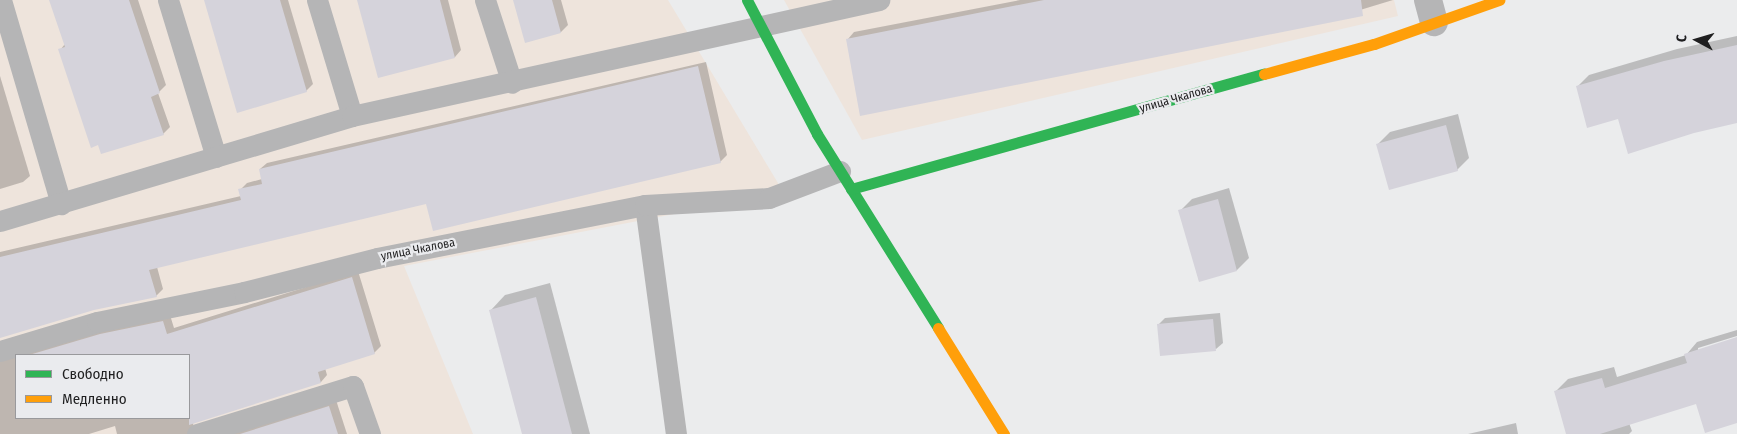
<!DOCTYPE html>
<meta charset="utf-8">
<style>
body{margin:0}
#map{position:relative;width:1737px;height:434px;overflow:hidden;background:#ebeced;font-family:"Fira Sans Condensed",sans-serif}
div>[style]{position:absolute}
.industrial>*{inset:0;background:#eee4dc}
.shadow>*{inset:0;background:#0003}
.building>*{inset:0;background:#d5d3db}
.lane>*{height:21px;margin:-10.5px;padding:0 10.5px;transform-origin:10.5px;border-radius:10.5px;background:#b5b5b6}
.street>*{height:28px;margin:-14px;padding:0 14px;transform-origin:14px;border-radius:14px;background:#b5b5b6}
.fast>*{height:11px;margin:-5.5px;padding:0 5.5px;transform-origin:5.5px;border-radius:5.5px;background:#30b455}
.slow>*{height:11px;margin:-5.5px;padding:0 5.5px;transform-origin:5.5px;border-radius:5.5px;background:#ff9f0a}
span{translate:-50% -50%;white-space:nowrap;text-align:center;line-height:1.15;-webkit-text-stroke:4.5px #eaebee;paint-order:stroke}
.street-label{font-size:12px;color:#1f1f20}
.legend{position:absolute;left:15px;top:354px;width:175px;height:65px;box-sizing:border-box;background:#eaebee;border:1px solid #99999c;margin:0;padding:6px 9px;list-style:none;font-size:15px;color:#1f1f20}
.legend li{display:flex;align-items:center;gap:10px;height:25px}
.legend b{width:25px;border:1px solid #99999c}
.north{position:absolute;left:1672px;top:15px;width:50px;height:50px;-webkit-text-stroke:4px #eaebee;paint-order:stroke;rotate:276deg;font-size:14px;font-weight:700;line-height:20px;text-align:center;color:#1f1f20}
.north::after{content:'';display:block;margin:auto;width:18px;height:22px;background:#1f1f20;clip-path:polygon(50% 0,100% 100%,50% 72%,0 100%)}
</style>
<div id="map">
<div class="industrial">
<i style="clip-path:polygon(evenodd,0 0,668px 0,784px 193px,404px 266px,473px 434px,0 434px,0 0,16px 355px,189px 355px,189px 418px,16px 418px,16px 355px)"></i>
<i style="clip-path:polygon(784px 0,1394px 0,1398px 16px,862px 140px)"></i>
</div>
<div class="shadow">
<i style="clip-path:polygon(51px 0,138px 0,166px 85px,158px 93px,170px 127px,163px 134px,60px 50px,65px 44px)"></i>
<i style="clip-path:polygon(205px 0,288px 0,313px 84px,306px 91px)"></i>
<i style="clip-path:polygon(359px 0,448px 0,461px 50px,455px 57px,379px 77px)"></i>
<i style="clip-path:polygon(514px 0,561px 0,568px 25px,561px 32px,526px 42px)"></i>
<i style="clip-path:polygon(1020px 0,1393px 0,1314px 24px,848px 39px,854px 32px)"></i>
<i style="clip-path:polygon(1737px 36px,1737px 122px,1619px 117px,1577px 87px,1589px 75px,1677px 49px)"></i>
<i style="clip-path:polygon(706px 62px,727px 155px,720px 162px,427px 203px,157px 267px,163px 289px,156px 296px,93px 309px,0 337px,0 252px,241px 196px,240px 190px,247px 183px,262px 179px,260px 169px,267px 163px)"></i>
<i style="clip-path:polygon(0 76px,30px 176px,23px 182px,0 189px)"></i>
<i style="clip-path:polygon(1458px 114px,1469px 158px,1457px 170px,1378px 144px,1390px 132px)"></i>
<i style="clip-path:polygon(1229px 188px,1249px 258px,1237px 270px,1199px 280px,1180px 211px,1192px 199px)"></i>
<i style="clip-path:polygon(evenodd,358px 271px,381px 346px,374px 353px,325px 368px,327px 375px,321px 382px,193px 421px,194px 434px,117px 434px,115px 426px,89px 434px,0 434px,0 354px,170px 315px,174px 328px,358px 271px,16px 355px,189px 355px,189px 418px,16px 418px,16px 355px)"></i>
<i style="clip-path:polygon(550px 283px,590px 434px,523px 434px,491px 310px,505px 295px)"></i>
<i style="clip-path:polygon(1220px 313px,1223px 343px,1216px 349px,1158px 325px,1165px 318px)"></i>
<i style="clip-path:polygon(1737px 330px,1737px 336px,1698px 348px,1698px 351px,1737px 338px,1737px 422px,1697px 402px,1629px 423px,1632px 431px,1629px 434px,1567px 434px,1556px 391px,1568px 379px,1614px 367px,1617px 377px,1686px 355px,1697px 342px)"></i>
<i style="clip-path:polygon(336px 400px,347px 434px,227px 434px)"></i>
<i style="clip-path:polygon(1516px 423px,1518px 434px,1468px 434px)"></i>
</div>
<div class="building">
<i style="clip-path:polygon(49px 0,129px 0,160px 93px,151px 97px,164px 135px,101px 154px,98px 145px,91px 148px,58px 49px,65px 47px)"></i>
<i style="clip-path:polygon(204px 0,280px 0,307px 92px,237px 113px)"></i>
<i style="clip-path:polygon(357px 0,440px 0,455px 58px,378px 78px)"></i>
<i style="clip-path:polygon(513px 0,552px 0,561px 33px,525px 43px)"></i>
<i style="clip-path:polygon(1044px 0,1361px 0,1363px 16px,860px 116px,846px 39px)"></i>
<i style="clip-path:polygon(1737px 45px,1737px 123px,1694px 133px,1628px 154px,1618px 119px,1587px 128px,1576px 86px,1664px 61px)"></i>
<i style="clip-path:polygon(698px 66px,721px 163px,433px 231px,426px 204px,149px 270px,157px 297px,94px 310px,0 338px,0 257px,241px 200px,238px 189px,262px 184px,259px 169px)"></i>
<i style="clip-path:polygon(1446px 125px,1458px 171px,1389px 190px,1376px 144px)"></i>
<i style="clip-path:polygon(1218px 199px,1237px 271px,1199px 282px,1178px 210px)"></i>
<i style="clip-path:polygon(352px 277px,375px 354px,318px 372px,321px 383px,189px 425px,189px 355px,29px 355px,100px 334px,163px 321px,167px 334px)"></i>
<i style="clip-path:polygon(536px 297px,572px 434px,522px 434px,489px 310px)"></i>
<i style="clip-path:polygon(1213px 319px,1216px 351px,1160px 356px,1157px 324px)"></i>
<i style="clip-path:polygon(1737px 337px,1737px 423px,1705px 433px,1696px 404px,1600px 434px,1566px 434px,1554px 391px,1602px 378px,1605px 388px,1687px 363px,1684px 354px)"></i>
<i style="clip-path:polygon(329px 406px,338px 434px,240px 434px)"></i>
</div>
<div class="lane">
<i style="left:1px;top:0;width:213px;rotate:73.6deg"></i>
<i style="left:168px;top:0;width:164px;rotate:73deg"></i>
<i style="left:317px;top:0;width:121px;rotate:73.2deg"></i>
<i style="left:485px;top:0;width:87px;rotate:72deg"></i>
<i style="left:645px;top:205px;width:231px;rotate:82.3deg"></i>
<i style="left:0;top:221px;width:367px;rotate:-16.6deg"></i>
<i style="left:352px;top:116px;width:540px;rotate:-12.41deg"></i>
<i style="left:0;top:351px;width:101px;rotate:-16.6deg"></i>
<i style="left:97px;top:322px;width:150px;rotate:-11.5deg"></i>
<i style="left:244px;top:292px;width:137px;rotate:-14.3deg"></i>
<i style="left:377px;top:258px;width:273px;rotate:-11.2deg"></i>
<i style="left:645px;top:205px;width:124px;rotate:-3.2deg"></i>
<i style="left:769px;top:198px;width:76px;rotate:-20.8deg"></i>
<i style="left:197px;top:434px;width:163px;rotate:-17.1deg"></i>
<i style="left:353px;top:386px;width:51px;rotate:70.5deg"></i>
</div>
<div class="street">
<i style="left:1428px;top:0;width:23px;rotate:75deg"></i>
</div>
<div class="fast">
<i style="left:747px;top:0;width:151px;rotate:62.4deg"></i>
<i style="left:817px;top:134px;width:229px;rotate:58deg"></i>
<i style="left:851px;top:189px;width:429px;rotate:-15.6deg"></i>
</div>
<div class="slow">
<i style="left:1264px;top:74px;width:114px;rotate:-15.3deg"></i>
<i style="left:1374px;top:44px;width:133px;rotate:-19.4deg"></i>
<i style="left:938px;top:328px;width:125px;rotate:58.1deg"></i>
</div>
<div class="street-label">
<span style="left:1176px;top:99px;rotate:-16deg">улица Чкалова</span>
<span style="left:418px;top:250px;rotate:-11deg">улица Чкалова</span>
</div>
<ul class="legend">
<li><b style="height:6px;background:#30b455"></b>Свободно</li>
<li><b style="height:6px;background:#ff9f0a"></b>Медленно</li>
</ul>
<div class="north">С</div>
</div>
